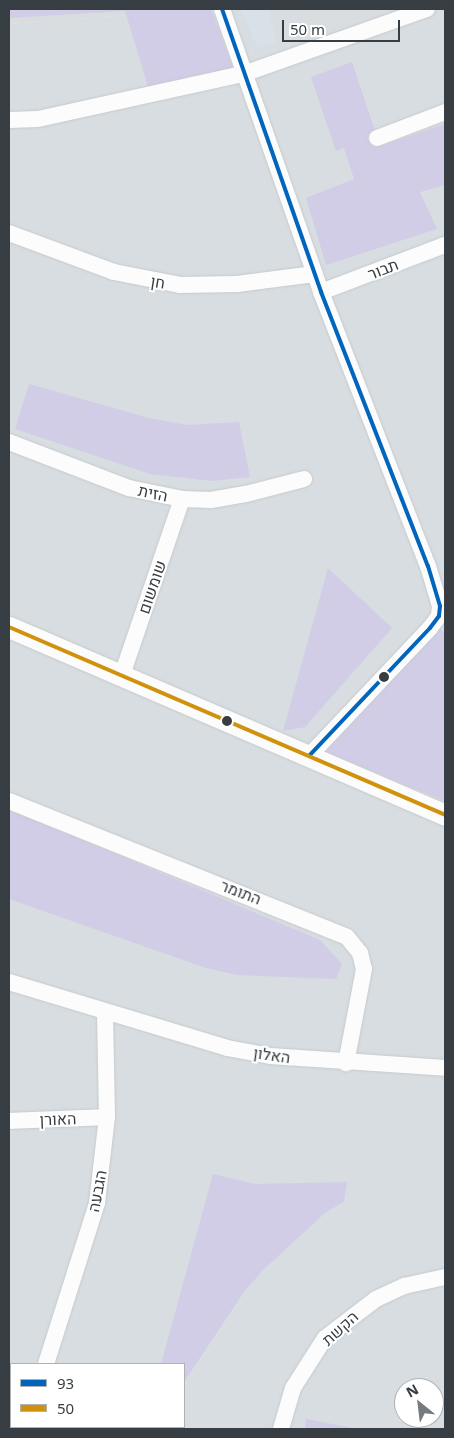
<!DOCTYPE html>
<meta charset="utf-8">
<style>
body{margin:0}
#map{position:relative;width:454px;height:1438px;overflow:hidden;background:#e9ecee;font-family:"Noto Sans",Heebo,sans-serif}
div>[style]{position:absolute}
.residential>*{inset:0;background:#d7dde1}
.industrial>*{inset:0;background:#d9dddf}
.education>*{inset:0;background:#d9e1e8}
.green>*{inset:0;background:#d1cde7}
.parking>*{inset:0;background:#dadddf}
.roads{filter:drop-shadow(0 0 1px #c7cacc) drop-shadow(0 0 1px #c7cacc)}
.minor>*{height:16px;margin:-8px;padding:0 8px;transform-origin:8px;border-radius:8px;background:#fcfcfc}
.tertiary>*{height:21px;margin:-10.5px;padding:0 10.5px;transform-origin:10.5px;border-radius:10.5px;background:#fcfcfc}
.bus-1>*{height:4px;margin:-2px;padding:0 2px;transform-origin:2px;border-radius:2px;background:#0065bd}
.bus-2>*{height:4px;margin:-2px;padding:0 2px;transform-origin:2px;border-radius:2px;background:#d0910d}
.dots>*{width:14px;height:14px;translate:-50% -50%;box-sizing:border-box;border:2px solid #fff;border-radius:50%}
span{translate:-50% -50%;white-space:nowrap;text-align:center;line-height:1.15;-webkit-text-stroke:4px #fff;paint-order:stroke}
.street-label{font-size:16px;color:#363e43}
.frame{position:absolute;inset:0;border:10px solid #363e43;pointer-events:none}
.legend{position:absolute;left:10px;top:1363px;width:175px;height:65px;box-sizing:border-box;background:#fff;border:1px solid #afb2b4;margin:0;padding:6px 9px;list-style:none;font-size:15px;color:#363e43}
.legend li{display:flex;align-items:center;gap:10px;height:25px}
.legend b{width:25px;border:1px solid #afb2b4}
.north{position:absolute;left:394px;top:1378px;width:50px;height:50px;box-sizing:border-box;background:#fff;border:1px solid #afb2b4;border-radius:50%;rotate:331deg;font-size:14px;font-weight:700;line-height:20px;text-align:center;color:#363e43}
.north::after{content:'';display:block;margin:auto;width:18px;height:22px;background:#757b7f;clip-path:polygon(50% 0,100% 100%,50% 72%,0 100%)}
.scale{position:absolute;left:282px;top:20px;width:118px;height:22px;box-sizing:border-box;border:2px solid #363e43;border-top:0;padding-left:6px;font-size:15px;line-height:18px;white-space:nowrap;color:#363e43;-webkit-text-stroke:4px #fff;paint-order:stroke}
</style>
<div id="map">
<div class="residential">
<i style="clip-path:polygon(evenodd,208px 9px,445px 9px,445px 1429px,9px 1429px,9px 24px,208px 9px,11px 1364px,184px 1364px,184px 1427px,11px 1427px,11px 1364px,208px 9px,404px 1388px,434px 1388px,434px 1418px,404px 1418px,404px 1388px)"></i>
</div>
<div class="industrial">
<i style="clip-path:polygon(9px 9px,208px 9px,9px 24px)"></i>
</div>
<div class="education">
<i style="clip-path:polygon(241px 9px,269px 9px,276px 42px,260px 48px,255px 43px)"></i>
</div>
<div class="green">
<i style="clip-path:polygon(9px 9px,211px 9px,233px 68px,149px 90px,125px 11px,9px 18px)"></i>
<i style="clip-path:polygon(352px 62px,380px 146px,445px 124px,445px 185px,420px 192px,437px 229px,326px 265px,306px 198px,354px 179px,344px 148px,336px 151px,311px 77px)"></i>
<i style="clip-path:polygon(29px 384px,149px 418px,187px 425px,239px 422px,250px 477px,212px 481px,150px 474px,15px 429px)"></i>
<i style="clip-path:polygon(328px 568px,392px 628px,305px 727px,283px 731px)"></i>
<i style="clip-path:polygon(440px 628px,445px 634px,445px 801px,325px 752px)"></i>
<i style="clip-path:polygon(9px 809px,320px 940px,342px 964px,336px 979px,237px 975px,206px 968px,9px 899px)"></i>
<i style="clip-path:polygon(213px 1174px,255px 1184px,347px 1182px,344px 1202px,326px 1212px,263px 1270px,244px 1292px,184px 1382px,184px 1364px,161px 1364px)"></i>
<i style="clip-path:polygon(306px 1419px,358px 1429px,305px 1429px)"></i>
<i style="clip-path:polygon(67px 1427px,177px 1427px,177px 1429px,66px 1429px)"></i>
</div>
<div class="parking">
<i style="clip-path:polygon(297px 9px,388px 9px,307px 37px)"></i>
</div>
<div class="roads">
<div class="minor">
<i style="left:222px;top:9px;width:300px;rotate:70.7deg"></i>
<i style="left:321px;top:292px;width:294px;rotate:68.7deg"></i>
<i style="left:428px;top:566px;width:42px;rotate:73.3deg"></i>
<i style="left:440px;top:606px;width:10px;rotate:96deg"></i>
<i style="left:439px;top:616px;width:15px;rotate:127deg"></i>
<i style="left:430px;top:628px;width:175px;rotate:133.4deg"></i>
<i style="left:9px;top:120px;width:29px;rotate:-2deg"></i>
<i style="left:38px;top:119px;width:210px;rotate:-12.4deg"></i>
<i style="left:243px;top:74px;width:195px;rotate:-19.5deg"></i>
<i style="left:377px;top:138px;width:73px;rotate:-20.9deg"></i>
<i style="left:9px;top:233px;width:112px;rotate:20.4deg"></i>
<i style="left:114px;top:272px;width:67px;rotate:11.1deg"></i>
<i style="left:180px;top:285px;width:57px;rotate:-1deg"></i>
<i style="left:237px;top:284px;width:78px;rotate:-7.4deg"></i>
<i style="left:321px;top:292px;width:133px;rotate:-20.8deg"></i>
<i style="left:9px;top:442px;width:129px;rotate:21deg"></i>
<i style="left:129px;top:488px;width:54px;rotate:11.7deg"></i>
<i style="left:182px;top:499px;width:29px;rotate:2deg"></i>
<i style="left:211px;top:500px;width:36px;rotate:-10deg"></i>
<i style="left:246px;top:494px;width:60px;rotate:-14.5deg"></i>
<i style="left:122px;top:675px;width:186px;rotate:-71.2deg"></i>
<i style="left:9px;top:801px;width:364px;rotate:21.9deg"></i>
<i style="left:347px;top:937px;width:21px;rotate:51deg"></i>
<i style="left:360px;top:953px;width:16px;rotate:76deg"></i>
<i style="left:364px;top:969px;width:96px;rotate:100.8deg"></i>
<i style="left:9px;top:982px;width:228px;rotate:16.8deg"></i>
<i style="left:227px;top:1048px;width:45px;rotate:10.3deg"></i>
<i style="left:271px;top:1056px;width:174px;rotate:3.9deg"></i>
<i style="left:9px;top:1121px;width:98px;rotate:-2.3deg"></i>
<i style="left:46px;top:1364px;width:169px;rotate:-72.4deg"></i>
<i style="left:97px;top:1203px;width:87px;rotate:-83.4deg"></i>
<i style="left:107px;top:1117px;width:105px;rotate:-91.1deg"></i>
<i style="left:39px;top:1429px;width:2px;rotate:-90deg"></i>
<i style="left:281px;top:1429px;width:43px;rotate:-73.7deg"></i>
<i style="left:293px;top:1388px;width:59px;rotate:-57.4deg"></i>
<i style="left:325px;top:1338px;width:64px;rotate:-37.4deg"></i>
<i style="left:376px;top:1299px;width:31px;rotate:-25deg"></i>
<i style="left:404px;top:1286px;width:42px;rotate:-12.4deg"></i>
</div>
<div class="tertiary">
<i style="left:9px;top:627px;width:475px;rotate:23.3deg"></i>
</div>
</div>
<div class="bus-1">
<i style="left:222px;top:9px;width:300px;rotate:70.7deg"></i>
<i style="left:321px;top:292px;width:294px;rotate:68.7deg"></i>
<i style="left:428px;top:566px;width:42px;rotate:73.3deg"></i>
<i style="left:440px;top:606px;width:10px;rotate:96deg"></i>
<i style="left:439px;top:616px;width:15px;rotate:127deg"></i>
<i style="left:430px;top:628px;width:175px;rotate:133.4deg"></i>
</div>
<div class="bus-2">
<i style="left:9px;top:627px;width:475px;rotate:23.3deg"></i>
</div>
<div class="dots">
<i style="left:384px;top:677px;background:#363e43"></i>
<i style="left:227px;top:721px;background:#363e43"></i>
</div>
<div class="street-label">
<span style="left:383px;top:269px;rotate:-21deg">תבור</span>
<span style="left:158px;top:282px;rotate:9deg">חן</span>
<span style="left:153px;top:493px;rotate:12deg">הזית</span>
<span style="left:152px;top:587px;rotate:-71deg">שומשום</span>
<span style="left:241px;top:892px;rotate:21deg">התומר</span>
<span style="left:272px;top:1055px;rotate:8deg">האלון</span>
<span style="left:58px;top:1119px;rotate:-2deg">האורן</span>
<span style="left:97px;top:1191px;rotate:-79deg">הגבעה</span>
<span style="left:340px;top:1328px;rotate:-42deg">הקשת</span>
</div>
<div class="frame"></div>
<ul class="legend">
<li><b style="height:6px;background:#0065bd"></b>93</li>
<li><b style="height:6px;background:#d0910d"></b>50</li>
</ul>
<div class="north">N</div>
<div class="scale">50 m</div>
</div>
